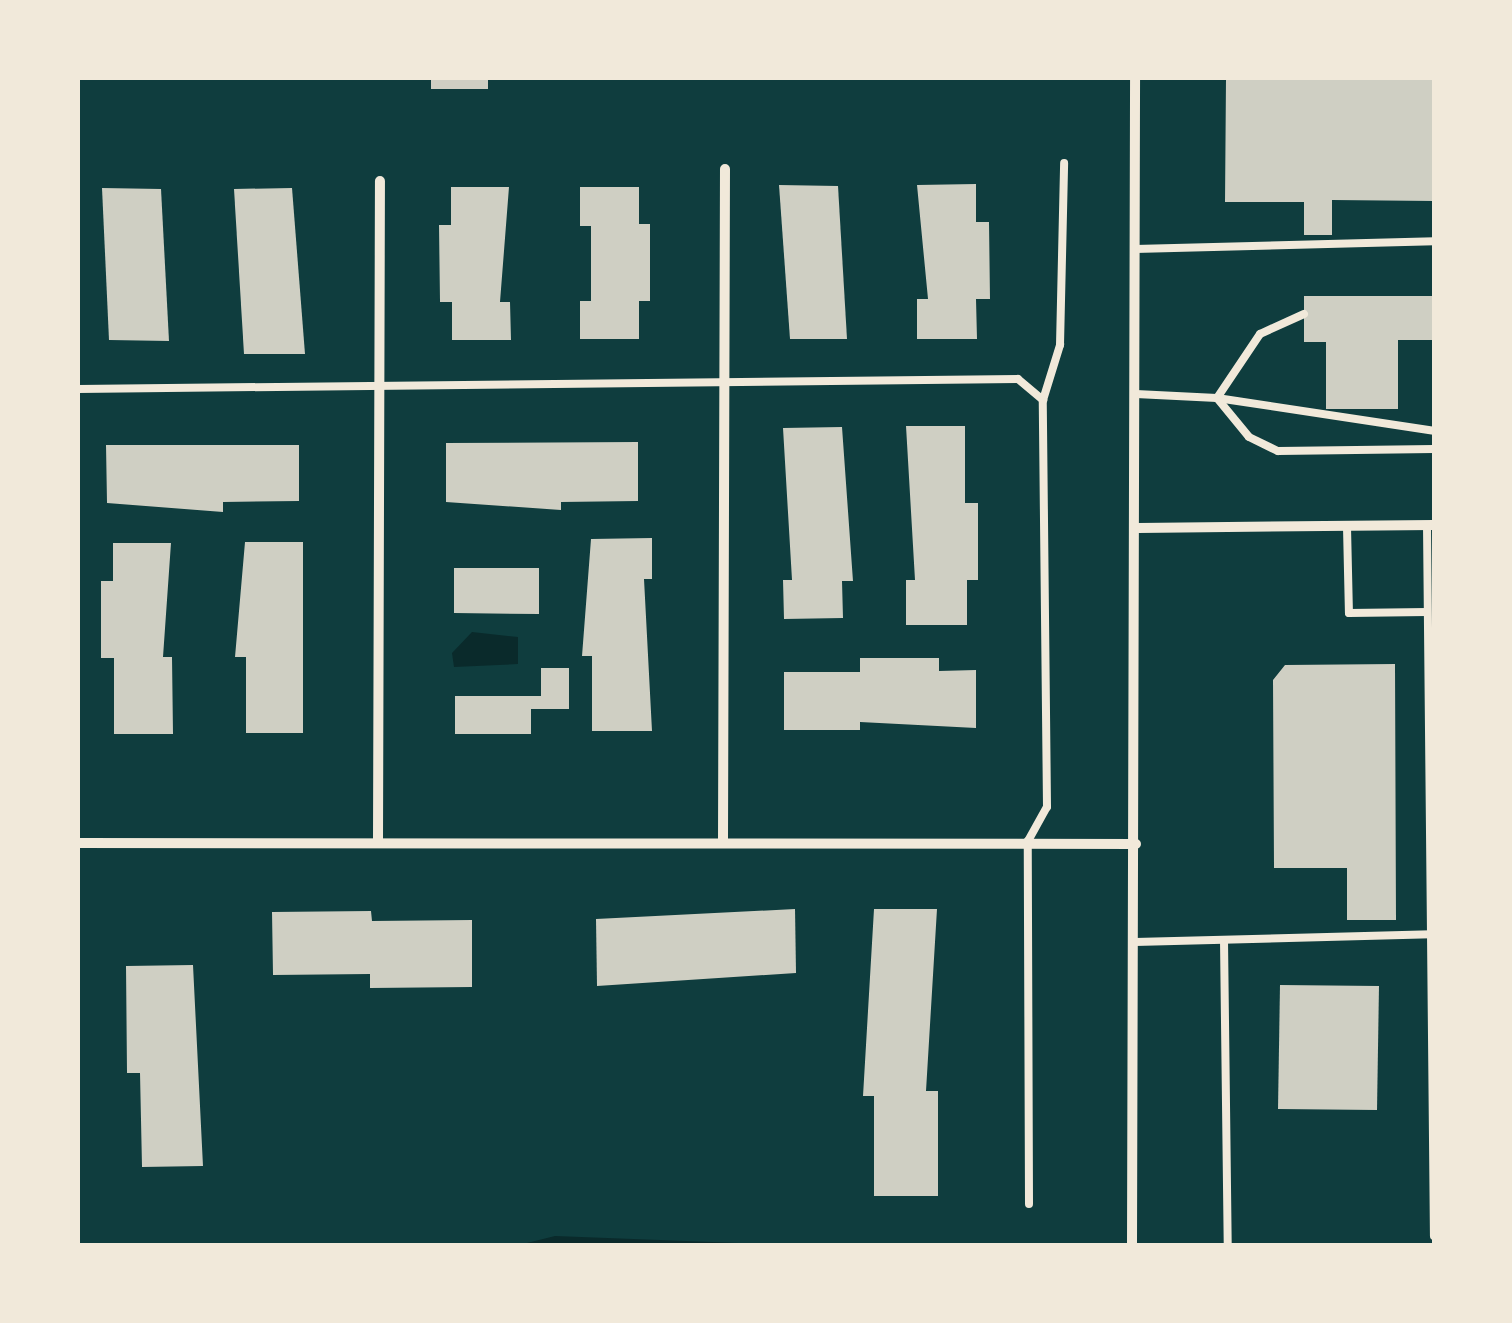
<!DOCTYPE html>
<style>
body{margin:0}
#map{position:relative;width:1512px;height:1323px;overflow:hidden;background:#0f3d3e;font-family:"Libre Baskerville",serif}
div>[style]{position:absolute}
.water>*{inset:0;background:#0a2a2b}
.building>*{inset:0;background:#cfcfc3}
.service>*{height:8px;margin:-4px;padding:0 4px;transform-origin:4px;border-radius:4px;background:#f1e9da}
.minor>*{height:10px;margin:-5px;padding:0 5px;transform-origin:5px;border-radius:5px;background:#f1e9da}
span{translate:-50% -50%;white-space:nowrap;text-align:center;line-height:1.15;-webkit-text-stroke:10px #f1e9da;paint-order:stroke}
.frame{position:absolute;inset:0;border:80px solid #f1e9da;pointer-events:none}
</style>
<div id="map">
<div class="water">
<i style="clip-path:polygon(472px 632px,518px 637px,518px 664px,454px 667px,452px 653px)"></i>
<i style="clip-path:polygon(555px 1236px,767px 1244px,789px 1245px,519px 1245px)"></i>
</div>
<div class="building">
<i style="clip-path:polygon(431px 78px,488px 78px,488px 89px,431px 89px)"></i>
<i style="clip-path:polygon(1226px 78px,1434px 78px,1434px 201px,1332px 200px,1332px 235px,1304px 235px,1304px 202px,1225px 202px)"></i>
<i style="clip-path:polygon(976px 184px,976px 222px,989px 222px,990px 299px,976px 299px,977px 339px,917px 339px,917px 299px,928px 299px,917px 185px)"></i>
<i style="clip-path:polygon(779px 185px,838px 186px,847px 339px,790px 339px)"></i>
<i style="clip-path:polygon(451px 187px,509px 187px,500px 302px,510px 302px,511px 340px,452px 340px,452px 302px,440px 302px,439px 225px,451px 225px)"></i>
<i style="clip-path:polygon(580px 187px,639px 187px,639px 224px,650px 224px,650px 301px,639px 301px,639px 339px,580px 339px,580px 301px,591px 301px,591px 226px,580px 226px)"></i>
<i style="clip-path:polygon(102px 188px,161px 189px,169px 341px,109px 340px)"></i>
<i style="clip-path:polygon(292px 188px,305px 354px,244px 354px,234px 189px)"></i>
<i style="clip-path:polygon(1304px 296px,1434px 296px,1434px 340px,1398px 340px,1398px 409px,1326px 409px,1326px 342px,1304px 342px)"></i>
<i style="clip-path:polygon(906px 426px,965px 426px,965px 503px,978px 503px,978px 580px,967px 580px,967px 625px,906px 625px,906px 580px,915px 580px)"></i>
<i style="clip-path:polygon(842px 427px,853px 581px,842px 581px,843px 618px,784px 619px,783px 580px,792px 580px,783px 428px)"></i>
<i style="clip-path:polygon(638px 442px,638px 501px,561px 502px,561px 510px,446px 502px,446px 443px)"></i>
<i style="clip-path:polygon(106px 445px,299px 445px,299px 501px,223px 502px,223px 512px,107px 503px)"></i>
<i style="clip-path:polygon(652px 538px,652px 579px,644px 579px,652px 731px,592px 731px,592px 656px,582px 656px,591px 539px)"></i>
<i style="clip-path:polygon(245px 542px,303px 542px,303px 733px,246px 733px,246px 657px,235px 657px)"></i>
<i style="clip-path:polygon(113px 543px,171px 543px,163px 657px,172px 657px,173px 734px,114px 734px,114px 658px,101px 658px,101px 581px,113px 581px)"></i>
<i style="clip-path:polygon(454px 568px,539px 568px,539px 614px,454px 613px)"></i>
<i style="clip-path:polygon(860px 658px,939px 658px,939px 671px,976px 670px,976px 728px,860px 722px,860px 730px,784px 730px,784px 672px,860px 672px)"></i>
<i style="clip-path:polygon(1395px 664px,1396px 920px,1347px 920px,1347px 868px,1274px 868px,1273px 680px,1285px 665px)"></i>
<i style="clip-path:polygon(541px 668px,569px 668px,569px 709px,531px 709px,531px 734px,455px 734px,455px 696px,541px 696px)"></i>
<i style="clip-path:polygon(795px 909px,796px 973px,597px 986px,596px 919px)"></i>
<i style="clip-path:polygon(874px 909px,937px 909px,926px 1091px,938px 1091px,938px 1196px,874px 1196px,874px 1096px,863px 1096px)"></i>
<i style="clip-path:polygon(371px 911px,372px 921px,472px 920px,472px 987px,370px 988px,370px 974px,273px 975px,272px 912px)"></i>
<i style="clip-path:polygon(193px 965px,203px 1166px,142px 1167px,140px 1073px,127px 1073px,126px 966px)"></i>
<i style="clip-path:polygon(1280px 985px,1379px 986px,1377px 1110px,1278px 1109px)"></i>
</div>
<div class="service">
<i style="left:1135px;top:249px;width:299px;rotate:-1.5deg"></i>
<i style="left:1304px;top:314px;width:48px;rotate:155.6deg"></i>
<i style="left:1260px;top:334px;width:77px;rotate:123.9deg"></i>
<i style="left:1217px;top:398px;width:219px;rotate:8.6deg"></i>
<i style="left:78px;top:389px;width:940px;rotate:-0.61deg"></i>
<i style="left:1018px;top:379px;width:33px;rotate:40deg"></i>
<i style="left:1136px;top:394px;width:81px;rotate:2.8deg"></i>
<i style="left:1217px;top:398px;width:50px;rotate:50.6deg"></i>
<i style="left:1249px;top:437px;width:32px;rotate:26deg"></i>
<i style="left:1278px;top:451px;width:156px;rotate:-0.7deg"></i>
<i style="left:1427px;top:525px;width:711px;rotate:89.44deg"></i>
<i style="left:1347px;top:527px;width:86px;rotate:88.7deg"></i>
<i style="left:1349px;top:613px;width:78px;rotate:-0.7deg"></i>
<i style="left:1224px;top:940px;width:306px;rotate:89.3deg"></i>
<i style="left:1135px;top:942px;width:296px;rotate:-1.5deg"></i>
<i style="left:1029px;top:1204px;width:363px;rotate:-90.2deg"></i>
<i style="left:1028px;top:841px;width:39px;rotate:-61deg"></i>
<i style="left:1047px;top:807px;width:407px;rotate:-90.6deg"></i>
<i style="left:1043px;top:400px;width:58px;rotate:-72.8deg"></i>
<i style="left:1060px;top:345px;width:182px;rotate:-88.7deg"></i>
</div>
<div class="minor">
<i style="left:1138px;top:528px;width:296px;rotate:-0.6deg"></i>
<i style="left:378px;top:840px;width:659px;rotate:-89.83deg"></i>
<i style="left:723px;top:841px;width:672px;rotate:-89.83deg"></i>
<i style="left:78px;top:843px;width:1058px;rotate:0.05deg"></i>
<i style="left:1132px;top:1246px;width:1168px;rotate:-89.85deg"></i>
</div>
<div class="frame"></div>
</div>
